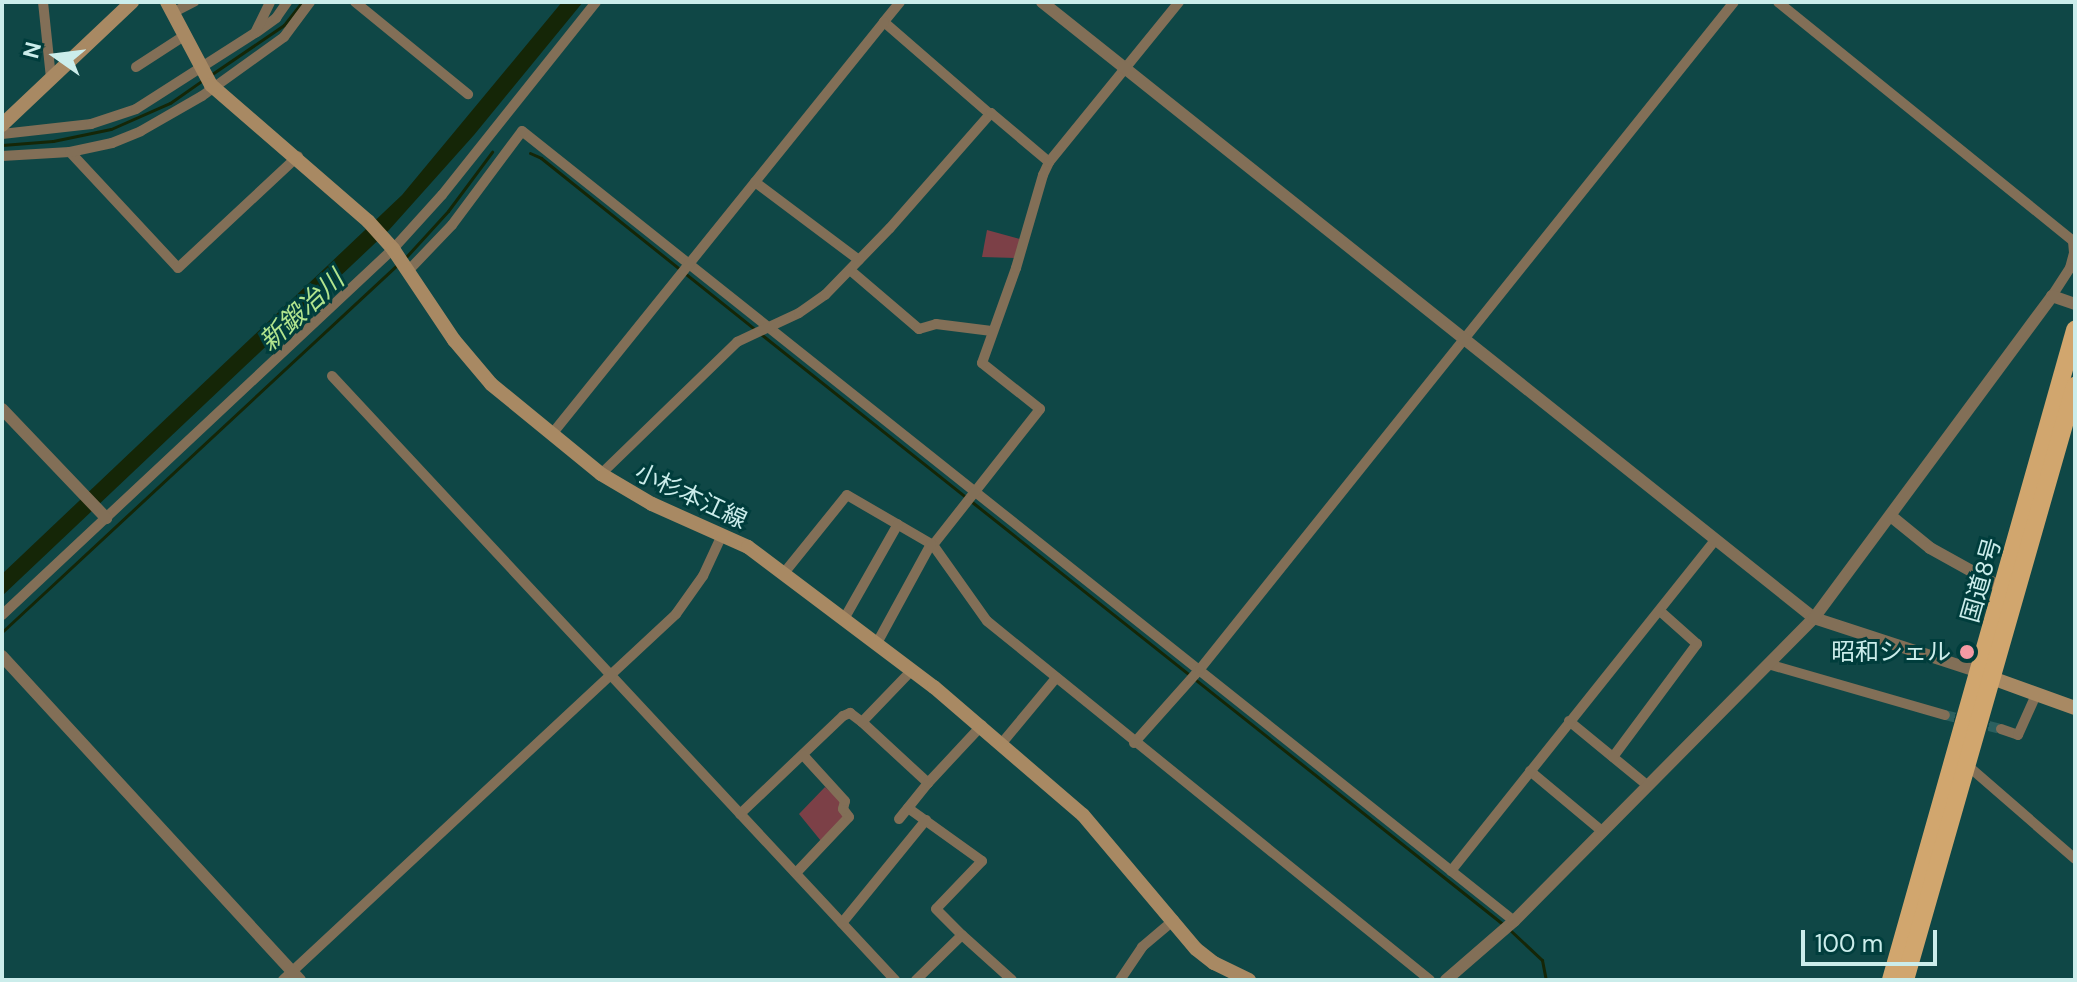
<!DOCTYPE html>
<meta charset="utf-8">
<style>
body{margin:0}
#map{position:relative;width:2077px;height:982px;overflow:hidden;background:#0f4746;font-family:"DM Sans","Noto Sans JP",sans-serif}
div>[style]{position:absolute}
.green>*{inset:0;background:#7c4047}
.water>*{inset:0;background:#152607}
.stream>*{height:3px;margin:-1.5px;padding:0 1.5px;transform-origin:1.5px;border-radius:1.5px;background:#152607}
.minor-tunnel>*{height:10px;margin-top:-5px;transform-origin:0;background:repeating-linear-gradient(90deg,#2b605f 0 10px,transparent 0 15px)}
.minor>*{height:10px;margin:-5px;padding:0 5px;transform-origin:5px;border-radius:5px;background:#826f57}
.tertiary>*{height:12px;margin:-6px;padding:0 6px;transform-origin:6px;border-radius:6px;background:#826f57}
.secondary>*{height:14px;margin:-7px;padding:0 7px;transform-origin:7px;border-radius:7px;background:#a88963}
.trunk>*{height:18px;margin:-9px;padding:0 9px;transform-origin:9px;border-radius:9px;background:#d1a66e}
.dots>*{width:22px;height:22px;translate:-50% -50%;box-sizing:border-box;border:4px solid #003d3c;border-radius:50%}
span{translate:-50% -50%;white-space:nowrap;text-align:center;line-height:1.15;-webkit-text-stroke:6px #003d3c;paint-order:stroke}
.street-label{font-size:24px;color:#cbedeb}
.poi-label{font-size:24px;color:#cbedeb}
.right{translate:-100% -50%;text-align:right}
.water-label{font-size:26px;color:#b2e58e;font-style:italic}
.frame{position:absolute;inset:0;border:4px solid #cbedeb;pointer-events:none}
.north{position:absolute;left:16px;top:16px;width:80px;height:80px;-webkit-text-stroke:6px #003d3c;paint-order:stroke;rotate:284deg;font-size:22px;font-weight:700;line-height:32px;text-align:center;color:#cbedeb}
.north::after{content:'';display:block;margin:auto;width:28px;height:36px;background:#cbedeb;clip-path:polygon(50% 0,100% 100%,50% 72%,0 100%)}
.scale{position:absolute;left:1801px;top:930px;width:136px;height:36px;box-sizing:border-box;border:4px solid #cbedeb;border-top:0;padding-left:10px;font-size:24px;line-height:28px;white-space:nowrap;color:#cbedeb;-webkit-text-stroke:6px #003d3c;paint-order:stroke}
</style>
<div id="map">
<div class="green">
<i style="clip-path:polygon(987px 230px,1020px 239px,1015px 258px,982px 257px)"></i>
<i style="clip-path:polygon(825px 787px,842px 802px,838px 808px,845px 816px,821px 841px,799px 814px)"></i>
</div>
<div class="water">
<i style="clip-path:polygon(562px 2px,583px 2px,474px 135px,389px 230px,2px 596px,2px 574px,402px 195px)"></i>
</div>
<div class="stream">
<i style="left:212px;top:74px;width:87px;rotate:-34.2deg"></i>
<i style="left:284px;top:25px;width:29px;rotate:-52deg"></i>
<i style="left:2px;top:145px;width:51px;rotate:-4.5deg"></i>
<i style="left:53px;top:141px;width:59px;rotate:-11.7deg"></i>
<i style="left:111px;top:129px;width:64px;rotate:-23.8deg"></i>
<i style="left:170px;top:103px;width:39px;rotate:-35deg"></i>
<i style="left:530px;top:153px;width:12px;rotate:24deg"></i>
<i style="left:541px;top:158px;width:275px;rotate:38.7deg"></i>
<i style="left:406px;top:257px;width:62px;rotate:-47.6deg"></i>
<i style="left:448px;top:211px;width:74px;rotate:-53.3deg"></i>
<i style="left:762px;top:335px;width:260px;rotate:38.5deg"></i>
<i style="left:972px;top:502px;width:680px;rotate:38.49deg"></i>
<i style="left:2px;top:632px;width:539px;rotate:-42.9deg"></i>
<i style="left:1510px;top:930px;width:44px;rotate:43.2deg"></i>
<i style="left:1542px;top:960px;width:20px;rotate:79deg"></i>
</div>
<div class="minor-tunnel">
<i style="left:1945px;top:715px;width:58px;rotate:14deg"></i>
</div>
<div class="minor">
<i style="left:43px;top:2px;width:76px;rotate:84deg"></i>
<i style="left:355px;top:2px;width:146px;rotate:39.2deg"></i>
<i style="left:900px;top:2px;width:26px;rotate:129deg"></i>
<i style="left:884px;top:22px;width:140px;rotate:41deg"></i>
<i style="left:1778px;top:2px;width:380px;rotate:39deg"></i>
<i style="left:2073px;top:241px;width:12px;rotate:85deg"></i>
<i style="left:2074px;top:253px;width:16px;rotate:105deg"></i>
<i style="left:2070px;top:268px;width:33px;rotate:123deg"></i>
<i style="left:172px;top:13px;width:25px;rotate:-27deg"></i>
<i style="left:257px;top:32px;width:24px;rotate:-36deg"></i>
<i style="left:276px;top:18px;width:19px;rotate:-55deg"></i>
<i style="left:136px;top:67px;width:57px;rotate:-32.9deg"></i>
<i style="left:2px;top:134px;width:90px;rotate:-6.4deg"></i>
<i style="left:91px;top:124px;width:47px;rotate:-18.4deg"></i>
<i style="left:136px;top:109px;width:141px;rotate:-32.6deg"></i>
<i style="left:255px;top:33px;width:34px;rotate:-64deg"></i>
<i style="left:70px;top:152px;width:158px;rotate:47deg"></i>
<i style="left:178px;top:268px;width:164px;rotate:-43deg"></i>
<i style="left:2px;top:156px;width:68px;rotate:-3.4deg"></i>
<i style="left:70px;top:152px;width:43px;rotate:-12.1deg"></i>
<i style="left:112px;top:143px;width:31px;rotate:-22deg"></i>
<i style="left:141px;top:131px;width:70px;rotate:-29.8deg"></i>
<i style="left:202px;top:96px;width:101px;rotate:-35.7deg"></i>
<i style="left:284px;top:37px;width:44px;rotate:-53.4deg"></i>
<i style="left:755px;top:182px;width:130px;rotate:36.9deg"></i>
<i style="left:850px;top:270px;width:91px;rotate:40.5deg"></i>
<i style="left:919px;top:329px;width:18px;rotate:-16deg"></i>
<i style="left:936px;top:324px;width:56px;rotate:7.1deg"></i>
<i style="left:408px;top:271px;width:64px;rotate:-46.3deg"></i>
<i style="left:452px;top:225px;width:117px;rotate:-53.3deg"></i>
<i style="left:522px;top:131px;width:1268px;rotate:38.53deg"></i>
<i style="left:332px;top:376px;width:826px;rotate:47.01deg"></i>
<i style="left:552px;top:434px;width:529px;rotate:-51.14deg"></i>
<i style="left:601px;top:474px;width:190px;rotate:-44.1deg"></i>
<i style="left:737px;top:342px;width:68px;rotate:-25.1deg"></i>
<i style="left:799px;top:313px;width:32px;rotate:-35deg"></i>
<i style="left:825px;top:295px;width:93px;rotate:-45.9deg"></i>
<i style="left:890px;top:228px;width:153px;rotate:-48.7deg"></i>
<i style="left:991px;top:113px;width:76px;rotate:40.2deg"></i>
<i style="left:933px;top:545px;width:173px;rotate:-51.8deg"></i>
<i style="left:1040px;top:409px;width:74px;rotate:-141.6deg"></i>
<i style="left:982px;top:363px;width:101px;rotate:-70.3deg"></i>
<i style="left:1016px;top:268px;width:97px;rotate:-73.8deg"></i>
<i style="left:1043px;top:175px;width:14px;rotate:-65deg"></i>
<i style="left:1049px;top:162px;width:206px;rotate:-50.9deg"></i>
<i style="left:784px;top:573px;width:100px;rotate:-51.1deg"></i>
<i style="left:847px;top:495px;width:99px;rotate:30.2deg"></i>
<i style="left:933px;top:545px;width:93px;rotate:54.6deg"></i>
<i style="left:987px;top:621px;width:570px;rotate:39.02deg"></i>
<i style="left:2px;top:615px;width:536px;rotate:-43.11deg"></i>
<i style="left:393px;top:249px;width:73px;rotate:-47.8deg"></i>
<i style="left:442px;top:195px;width:247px;rotate:-51.4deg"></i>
<i style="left:844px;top:619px;width:109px;rotate:-60.4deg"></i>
<i style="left:877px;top:643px;width:113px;rotate:-61.4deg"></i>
<i style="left:1768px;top:664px;width:184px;rotate:16.1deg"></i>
<i style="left:1569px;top:721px;width:102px;rotate:39.4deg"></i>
<i style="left:862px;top:722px;width:90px;rotate:42.7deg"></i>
<i style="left:928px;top:783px;width:79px;rotate:-47deg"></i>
<i style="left:2001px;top:729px;width:18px;rotate:19deg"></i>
<i style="left:2018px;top:735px;width:44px;rotate:-65.8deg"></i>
<i style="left:1002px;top:743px;width:85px;rotate:-50.3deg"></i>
<i style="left:1134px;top:743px;width:99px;rotate:-48.3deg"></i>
<i style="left:1200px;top:669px;width:854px;rotate:-51.32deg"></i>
<i style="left:1613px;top:757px;width:141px;rotate:-53.4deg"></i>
<i style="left:1697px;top:644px;width:50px;rotate:-138.3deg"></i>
<i style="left:1967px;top:765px;width:143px;rotate:41deg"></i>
<i style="left:1530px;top:771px;width:95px;rotate:39.9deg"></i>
<i style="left:908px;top:808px;width:91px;rotate:35.6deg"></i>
<i style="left:982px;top:861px;width:66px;rotate:133.8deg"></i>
<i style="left:936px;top:909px;width:37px;rotate:45deg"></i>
<i style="left:740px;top:814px;width:142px;rotate:-43.6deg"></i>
<i style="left:843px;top:716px;width:8px;rotate:-23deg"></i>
<i style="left:850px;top:713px;width:15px;rotate:37deg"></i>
<i style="left:862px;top:722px;width:72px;rotate:-46.1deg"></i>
<i style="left:899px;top:819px;width:46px;rotate:-51.1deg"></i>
<i style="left:1451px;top:871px;width:423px;rotate:-51.4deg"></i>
<i style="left:796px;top:873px;width:77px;rotate:-46.6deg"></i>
<i style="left:849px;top:817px;width:10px;rotate:-127deg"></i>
<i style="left:843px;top:809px;width:8px;rotate:-76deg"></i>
<i style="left:845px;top:801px;width:62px;rotate:-132.4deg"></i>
<i style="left:842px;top:923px;width:133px;rotate:-50.8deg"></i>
<i style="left:283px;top:980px;width:537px;rotate:-42.96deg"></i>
<i style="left:676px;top:614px;width:47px;rotate:-54.6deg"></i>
<i style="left:703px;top:576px;width:45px;rotate:-65.1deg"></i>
<i style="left:916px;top:980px;width:64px;rotate:-44.4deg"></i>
<i style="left:962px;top:935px;width:67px;rotate:42deg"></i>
<i style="left:1120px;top:980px;width:40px;rotate:-56deg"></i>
<i style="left:1142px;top:947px;width:42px;rotate:-40.2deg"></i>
</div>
<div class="tertiary">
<i style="left:1042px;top:2px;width:988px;rotate:38.59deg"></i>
<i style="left:1814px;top:618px;width:177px;rotate:18.1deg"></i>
<i style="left:2px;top:409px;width:151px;rotate:46.3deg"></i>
<i style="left:1892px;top:517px;width:49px;rotate:39.2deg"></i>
<i style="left:1930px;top:548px;width:85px;rotate:29deg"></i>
<i style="left:2px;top:656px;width:440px;rotate:47.4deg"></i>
<i style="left:1446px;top:980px;width:90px;rotate:-40.9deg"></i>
<i style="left:1514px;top:921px;width:426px;rotate:-45.3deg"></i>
<i style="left:1814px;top:618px;width:400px;rotate:-53.5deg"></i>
<i style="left:2052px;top:296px;width:24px;rotate:19deg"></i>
</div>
<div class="secondary">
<i style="left:167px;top:2px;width:94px;rotate:62.1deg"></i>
<i style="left:211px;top:85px;width:208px;rotate:40.9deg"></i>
<i style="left:368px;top:221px;width:38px;rotate:48deg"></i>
<i style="left:393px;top:249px;width:110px;rotate:56.2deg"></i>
<i style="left:454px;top:340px;width:57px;rotate:49.9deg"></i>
<i style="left:491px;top:384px;width:142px;rotate:39.3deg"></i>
<i style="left:601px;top:474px;width:59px;rotate:30.5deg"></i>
<i style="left:652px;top:504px;width:105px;rotate:24.1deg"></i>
<i style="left:748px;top:547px;width:233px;rotate:37deg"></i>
<i style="left:934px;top:687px;width:196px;rotate:40.7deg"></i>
<i style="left:1083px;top:815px;width:175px;rotate:49.9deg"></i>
<i style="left:1196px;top:949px;width:23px;rotate:38deg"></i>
<i style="left:1214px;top:963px;width:39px;rotate:26deg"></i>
<i style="left:2px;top:125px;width:179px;rotate:-43.4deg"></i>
<i style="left:1992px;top:678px;width:88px;rotate:19.9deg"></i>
</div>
<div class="trunk">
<i style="left:1891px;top:980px;width:676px;rotate:-74.19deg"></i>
<i style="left:1905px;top:980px;width:618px;rotate:-74.03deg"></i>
</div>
<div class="dots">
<i style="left:1967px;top:652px;background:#f49aa4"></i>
</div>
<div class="street-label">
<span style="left:691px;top:496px;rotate:25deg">小杉本江線</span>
<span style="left:1981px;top:580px;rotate:-74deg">国道8号</span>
</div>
<div class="poi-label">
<span class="right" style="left:1951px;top:652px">昭和シェル</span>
</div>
<div class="water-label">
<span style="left:302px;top:311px;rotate:-43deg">新鍛冶川</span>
</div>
<div class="frame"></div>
<div class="north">N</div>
<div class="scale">100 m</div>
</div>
